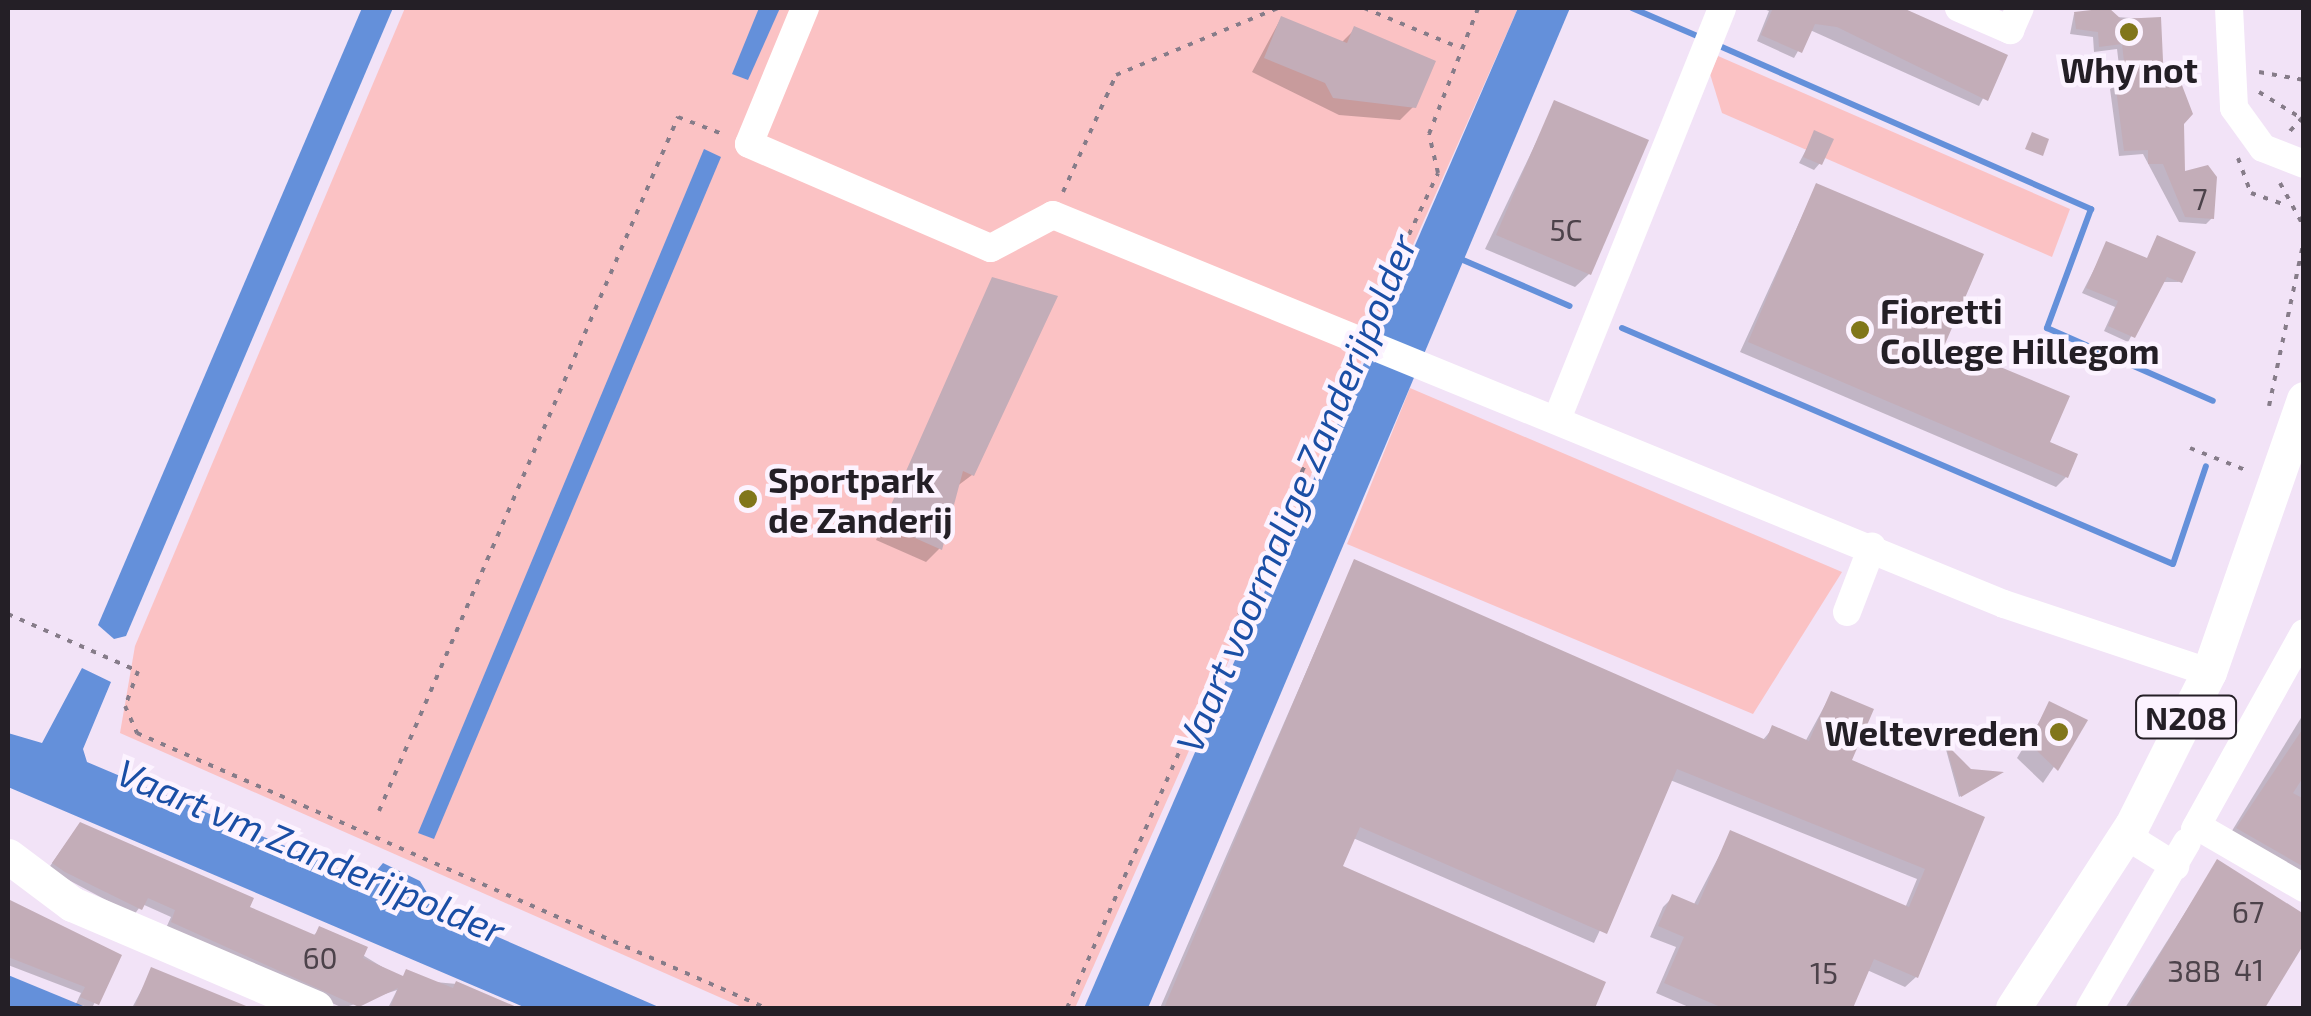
<!DOCTYPE html>
<style>
body{margin:0}
#map{position:relative;width:2311px;height:1016px;overflow:hidden;background:#f2e3f7;font-family:"Exo 2",sans-serif}
div>[style]{position:absolute}
.green>*{inset:0;background:#fbc2c4}
.water>*{inset:0;background:#6490da}
.shadow>*{inset:0;background:#0003}
.stream>*{height:6px;margin:-3px;padding:0 3px;transform-origin:3px;border-radius:3px;background:#6490da}
.building>*{inset:0;background:#c3adb8}
.path>*{height:4px;margin-top:-2px;transform-origin:0;background:repeating-linear-gradient(90deg,#867c89 0 5px,transparent 0 13px)}
.minor>*{height:28px;margin:-14px;padding:0 14px;transform-origin:14px;border-radius:14px;background:#fff}
.major>*{height:35px;margin:-17.5px;padding:0 17.5px;transform-origin:17.5px;border-radius:17.5px;background:#fff}
.dots>*{width:28px;height:28px;translate:-50% -50%;box-sizing:border-box;border:5px solid #fcf3ff;border-radius:50%}
span{translate:-50% -50%;white-space:nowrap;text-align:center;line-height:1.15;-webkit-text-stroke:9px #fcf3ff;paint-order:stroke}
.number-label{font-size:30px;color:#4c424a}
.number-label span{-webkit-text-stroke-width:0}
.shield-label span{padding:2px 8px;background:#fcf3ff;border:2px solid;border-radius:8px;-webkit-text-stroke-width:0}
.shield-label{font-size:32px;color:#241f26;font-weight:700}
.poi-label{font-size:35px;color:#241f26;font-weight:700}
.left{translate:0 -50%;text-align:left}
.right{translate:-100% -50%;text-align:right}
.water-label{font-size:38px;color:#1a4ea5;font-style:italic}
.frame{position:absolute;inset:0;border:10px solid #241f26;pointer-events:none}
</style>
<div id="map">
<div class="green">
<i style="clip-path:polygon(405px 8px,1518px 8px,1075px 1008px,744px 1008px,120px 733px,135px 646px)"></i>
<i style="clip-path:polygon(1718px 56px,2070px 209px,2052px 257px,1722px 113px,1710px 74px)"></i>
<i style="clip-path:polygon(1410px 388px,1842px 572px,1753px 714px,1347px 544px)"></i>
</div>
<div class="water">
<i style="clip-path:polygon(362px 8px,393px 8px,126px 636px,114px 639px,98px 625px)"></i>
<i style="clip-path:polygon(759px 8px,780px 8px,748px 80px,732px 74px)"></i>
<i style="clip-path:polygon(1518px 8px,1570px 8px,1148px 1008px,1084px 1008px)"></i>
<i style="clip-path:polygon(704px 149px,721px 157px,434px 839px,418px 833px)"></i>
<i style="clip-path:polygon(82px 668px,111px 682px,83px 749px,87px 762px,368px 881px,383px 863px,420px 881px,438px 911px,661px 1008px,526px 1008px,8px 787px,8px 733px,42px 743px)"></i>
<i style="clip-path:polygon(8px 975px,88px 1008px,8px 1008px)"></i>
</div>
<div class="shadow">
<i style="clip-path:polygon(1761px 8px,1897px 8px,2005px 56px,1979px 106px,1810px 30px,1794px 58px,1757px 41px,1769px 11px)"></i>
<i style="clip-path:polygon(2074px 14px,2159px 20px,2162px 85px,2181px 123px,2182px 174px,2212px 218px,2206px 224px,2179px 222px,2143px 154px,2119px 156px,2110px 89px,2121px 83px,2117px 49px,2094px 52px,2093px 37px,2070px 34px)"></i>
<i style="clip-path:polygon(1281px 18px,1341px 43px,1355px 29px,1414px 106px,1400px 120px,1339px 115px,1252px 72px)"></i>
<i style="clip-path:polygon(1555px 103px,1589px 274px,1575px 287px,1485px 249px)"></i>
<i style="clip-path:polygon(1815px 133px,1820px 163px,1814px 170px,1799px 163px)"></i>
<i style="clip-path:polygon(1816px 186px,1942px 345px,2047px 443px,2066px 477px,2056px 487px,1740px 352px)"></i>
<i style="clip-path:polygon(2107px 244px,2180px 282px,2161px 282px,2128px 342px,2104px 331px,2115px 307px,2082px 293px)"></i>
<i style="clip-path:polygon(992px 280px,972px 475px,956px 487px,939px 549px,926px 562px,876px 540px)"></i>
<i style="clip-path:polygon(1354px 562px,1762px 741px,1773px 728px,1805px 742px,1831px 694px,1849px 761px,1981px 818px,1916px 977px,1905px 987px,1867px 970px,1850px 1008px,1691px 1008px,1656px 993px,1676px 947px,1650px 937px,1663px 907px,1673px 897px,1693px 906px,1731px 833px,1905px 908px,1917px 879px,1670px 780px,1594px 943px,1353px 838px,1340px 867px,1603px 984px,1592px 1008px,1160px 1008px)"></i>
<i style="clip-path:polygon(2050px 704px,2085px 721px,2043px 783px,2017px 758px)"></i>
<i style="clip-path:polygon(2304px 713px,2304px 891px,2227px 839px)"></i>
<i style="clip-path:polygon(1945px 746px,1970px 772px,1999px 774px,1959px 797px)"></i>
<i style="clip-path:polygon(74px 832px,312px 937px,320px 929px,402px 979px,457px 984px,511px 1008px,388px 1008px,397px 990px,343px 1008px,166px 928px,171px 917px,142px 904px,134px 915px,48px 869px)"></i>
<i style="clip-path:polygon(2217px 862px,2304px 940px,2263px 1008px,2125px 1008px)"></i>
<i style="clip-path:polygon(8px 905px,118px 956px,92px 1008px,76px 1004px,81px 993px,8px 965px)"></i>
<i style="clip-path:polygon(152px 970px,241px 1008px,132px 1008px)"></i>
</div>
<div class="stream">
<i style="left:1632px;top:8px;width:78px;rotate:23.3deg"></i>
<i style="left:1715px;top:44px;width:411px;rotate:23.7deg"></i>
<i style="left:2091px;top:209px;width:127px;rotate:110.3deg"></i>
<i style="left:2047px;top:328px;width:181px;rotate:23.7deg"></i>
<i style="left:1463px;top:260px;width:116px;rotate:23.3deg"></i>
<i style="left:1622px;top:328px;width:599px;rotate:23.19deg"></i>
<i style="left:2173px;top:564px;width:103px;rotate:-71.4deg"></i>
</div>
<div class="building">
<i style="clip-path:polygon(1773px 8px,1903px 8px,2008px 55px,1988px 101px,1837px 27px,1815px 24px,1802px 53px,1761px 35px)"></i>
<i style="clip-path:polygon(2109px 8px,2121px 19px,2161px 17px,2164px 82px,2180px 80px,2193px 114px,2184px 124px,2185px 171px,2208px 165px,2217px 177px,2214px 219px,2185px 217px,2163px 164px,2148px 164px,2148px 150px,2124px 151px,2115px 81px,2126px 80px,2122px 44px,2099px 47px,2098px 32px,2076px 29px,2074px 12px)"></i>
<i style="clip-path:polygon(1281px 16px,1347px 43px,1354px 26px,1436px 61px,1416px 108px,1333px 98px,1325px 83px,1264px 58px)"></i>
<i style="clip-path:polygon(1554px 100px,1649px 140px,1591px 275px,1496px 235px)"></i>
<i style="clip-path:polygon(1814px 130px,1834px 139px,1822px 165px,1803px 157px)"></i>
<i style="clip-path:polygon(2032px 132px,2049px 139px,2043px 156px,2025px 149px)"></i>
<i style="clip-path:polygon(1816px 183px,1984px 254px,1945px 344px,2070px 396px,2050px 442px,2078px 454px,2068px 478px,1748px 342px)"></i>
<i style="clip-path:polygon(2157px 235px,2196px 252px,2182px 283px,2167px 277px,2135px 338px,2108px 326px,2118px 301px,2086px 288px,2106px 241px,2147px 258px)"></i>
<i style="clip-path:polygon(992px 277px,1058px 296px,974px 476px,963px 471px,942px 550px,888px 526px,887px 514px)"></i>
<i style="clip-path:polygon(1354px 559px,1766px 740px,1772px 725px,1809px 741px,1831px 691px,1874px 709px,1852px 760px,1985px 817px,1918px 978px,1874px 959px,1853px 1008px,1723px 1008px,1664px 983px,1684px 937px,1658px 926px,1672px 894px,1698px 905px,1730px 830px,1909px 907px,1925px 869px,1677px 769px,1607px 934px,1360px 827px,1343px 866px,1606px 982px,1595px 1008px,1164px 1008px)"></i>
<i style="clip-path:polygon(2049px 701px,2088px 720px,2058px 771px,2029px 743px)"></i>
<i style="clip-path:polygon(2304px 727px,2304px 776px,2293px 793px,2304px 799px,2304px 867px,2236px 828px)"></i>
<i style="clip-path:polygon(1945px 743px,1971px 769px,2004px 772px,1961px 797px)"></i>
<i style="clip-path:polygon(80px 822px,254px 898px,250px 907px,315px 935px,319px 926px,368px 947px,363px 958px,403px 976px,406px 969px,453px 988px,456px 981px,519px 1008px,390px 1008px,398px 988px,359px 1007px,171px 922px,175px 910px,148px 898px,142px 910px,65px 872px,52px 863px)"></i>
<i style="clip-path:polygon(2217px 859px,2304px 914px,2304px 944px,2265px 1008px,2128px 1008px)"></i>
<i style="clip-path:polygon(8px 899px,122px 955px,99px 1005px,80px 997px,85px 987px,8px 957px)"></i>
<i style="clip-path:polygon(151px 967px,251px 1008px,134px 1008px)"></i>
</div>
<div class="path">
<i style="left:1364px;top:8px;width:104px;rotate:22.6deg"></i>
<i style="left:2259px;top:72px;width:46px;rotate:10.1deg"></i>
<i style="left:2259px;top:92px;width:49px;rotate:31.8deg"></i>
<i style="left:2290px;top:131px;width:21px;rotate:-47deg"></i>
<i style="left:2238px;top:158px;width:37px;rotate:70deg"></i>
<i style="left:2251px;top:193px;width:37px;rotate:19deg"></i>
<i style="left:2280px;top:183px;width:50px;rotate:61.4deg"></i>
<i style="left:1063px;top:192px;width:128px;rotate:-65.6deg"></i>
<i style="left:1116px;top:75px;width:175px;rotate:-22.5deg"></i>
<i style="left:1370px;top:317px;width:159px;rotate:-64.7deg"></i>
<i style="left:1438px;top:173px;width:40px;rotate:-103deg"></i>
<i style="left:1429px;top:134px;width:135px;rotate:-68.7deg"></i>
<i style="left:2269px;top:406px;width:170px;rotate:-78.1deg"></i>
<i style="left:2190px;top:448px;width:62px;rotate:21.6deg"></i>
<i style="left:8px;top:614px;width:142px;rotate:23.7deg"></i>
<i style="left:138px;top:671px;width:37px;rotate:110deg"></i>
<i style="left:125px;top:706px;width:30px;rotate:66deg"></i>
<i style="left:137px;top:733px;width:686px;rotate:23.62deg"></i>
<i style="left:379px;top:811px;width:756px;rotate:-66.69deg"></i>
<i style="left:678px;top:117px;width:50px;rotate:21deg"></i>
<i style="left:1067px;top:1008px;width:705px;rotate:-66.34deg"></i>
</div>
<div class="minor">
<i style="left:805px;top:8px;width:147px;rotate:112.4deg"></i>
<i style="left:749px;top:144px;width:263px;rotate:23.3deg"></i>
<i style="left:991px;top:248px;width:70px;rotate:-28deg"></i>
<i style="left:1053px;top:215px;width:1027px;rotate:22.25deg"></i>
<i style="left:2004px;top:604px;width:216px;rotate:18.4deg"></i>
<i style="left:1959px;top:8px;width:56px;rotate:23.3deg"></i>
<i style="left:2010px;top:30px;width:24px;rotate:-66deg"></i>
<i style="left:2229px;top:8px;width:100px;rotate:87.1deg"></i>
<i style="left:2234px;top:108px;width:49px;rotate:54.1deg"></i>
<i style="left:2263px;top:148px;width:44px;rotate:21.3deg"></i>
<i style="left:1559px;top:414px;width:437px;rotate:-68.1deg"></i>
<i style="left:1847px;top:612px;width:70px;rotate:-69deg"></i>
<i style="left:2197px;top:826px;width:124px;rotate:30.1deg"></i>
<i style="left:2195px;top:829px;width:224px;rotate:-60.9deg"></i>
<i style="left:2138px;top:843px;width:44px;rotate:31.9deg"></i>
<i style="left:2090px;top:1008px;width:192px;rotate:-59.7deg"></i>
</div>
<div class="major">
<i style="left:8px;top:856px;width:80px;rotate:36.9deg"></i>
<i style="left:72px;top:904px;width:265px;rotate:23.1deg"></i>
<i style="left:2013px;top:1008px;width:218px;rotate:-57deg"></i>
<i style="left:2132px;top:825px;width:171px;rotate:-63.3deg"></i>
<i style="left:2209px;top:672px;width:289px;rotate:-70.8deg"></i>
</div>
<div class="dots">
<i style="left:2129px;top:32px;background:#81761a"></i>
<i style="left:1860px;top:330px;background:#81761a"></i>
<i style="left:748px;top:499px;background:#81761a"></i>
<i style="left:2059px;top:732px;background:#81761a"></i>
</div>
<div class="number-label">
<span style="left:2200px;top:198px">7</span>
<span style="left:1566px;top:229px">5C</span>
<span style="left:2248px;top:911px">67</span>
<span style="left:320px;top:957px">60</span>
<span style="left:2249px;top:969px">41</span>
<span style="left:2194px;top:970px">38B</span>
<span style="left:1824px;top:972px">15</span>
</div>
<div class="shield-label">
<span style="left:2186px;top:717px">N208</span>
</div>
<div class="poi-label">
<span style="left:2129px;top:69px">Why not</span>
<span class="left" style="left:1880px;top:330px">Fioretti<br>College Hillegom</span>
<span class="left" style="left:768px;top:499px">Sportpark<br>de Zanderij</span>
<span class="right" style="left:2039px;top:732px">Weltevreden</span>
</div>
<div class="water-label">
<span style="left:1296px;top:493px;rotate:-67deg">Vaart voormalige Zanderijpolder</span>
<span style="left:311px;top:851px;rotate:23deg">Vaart vm Zanderijpolder</span>
</div>
<div class="frame"></div>
</div>
